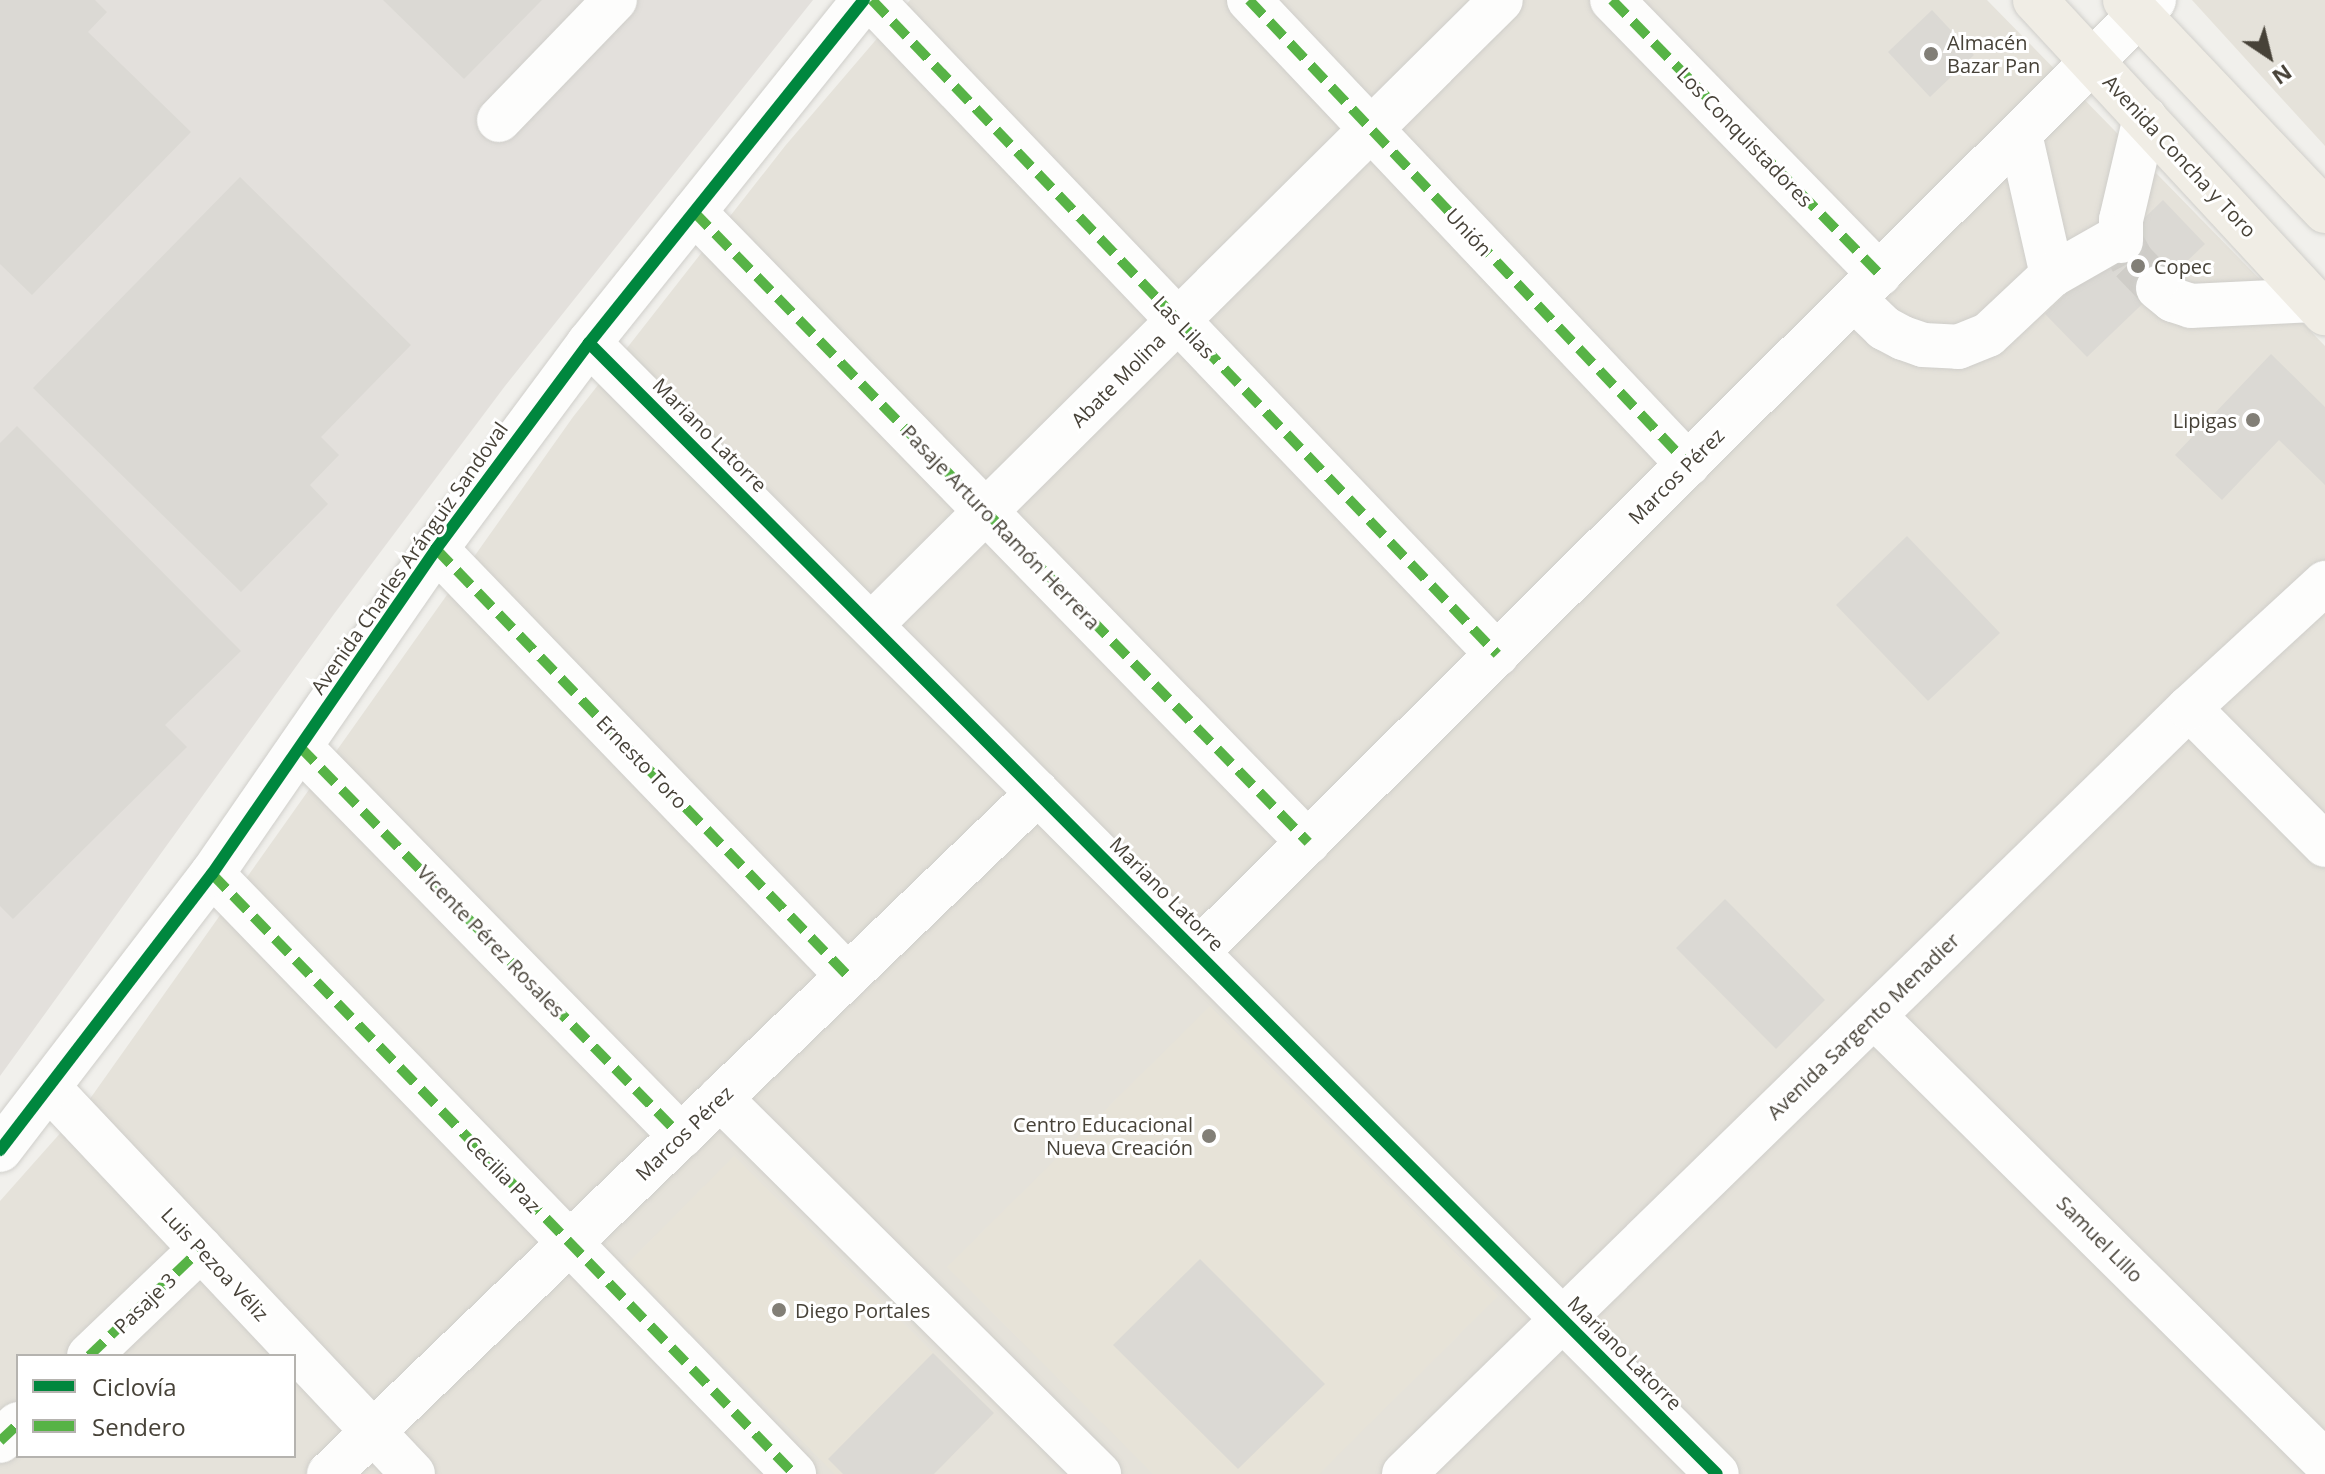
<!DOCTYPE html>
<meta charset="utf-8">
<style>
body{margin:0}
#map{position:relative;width:2325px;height:1474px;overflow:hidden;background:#f1f0ec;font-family:"Open Sans",sans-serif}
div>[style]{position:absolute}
.residential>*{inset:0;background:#e5e2da}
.industrial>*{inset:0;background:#e3e0dc}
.education>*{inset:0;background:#e7e3d8}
.building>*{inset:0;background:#dbd9d4}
.minor-tunnel>*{height:44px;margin-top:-22px;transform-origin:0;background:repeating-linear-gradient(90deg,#cfcdc8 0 44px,transparent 0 66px)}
.roads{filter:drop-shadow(0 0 2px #cfceca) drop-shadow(0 0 2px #cfceca)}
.minor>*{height:44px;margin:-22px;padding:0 22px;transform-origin:22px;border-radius:22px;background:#fdfdfc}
.major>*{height:44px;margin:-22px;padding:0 22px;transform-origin:22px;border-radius:22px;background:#f0ede5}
.quiet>*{height:10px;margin-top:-5px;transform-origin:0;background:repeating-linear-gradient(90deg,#57b346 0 20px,transparent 0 30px)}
.cycleway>*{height:12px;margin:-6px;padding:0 6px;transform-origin:6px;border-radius:6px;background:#00873e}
.dots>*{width:22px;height:22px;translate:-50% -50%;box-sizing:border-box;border:4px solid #fff;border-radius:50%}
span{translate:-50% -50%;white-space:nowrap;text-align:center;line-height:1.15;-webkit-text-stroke:6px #fff;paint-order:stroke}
.poi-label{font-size:20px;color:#474238}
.left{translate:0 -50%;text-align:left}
.right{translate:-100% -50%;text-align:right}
.street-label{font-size:20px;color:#474238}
.legend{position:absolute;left:16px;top:1354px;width:280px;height:104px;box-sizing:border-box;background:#fff;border:2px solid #b5b3af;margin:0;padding:10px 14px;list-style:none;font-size:24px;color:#474238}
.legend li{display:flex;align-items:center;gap:16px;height:40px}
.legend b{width:40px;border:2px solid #b5b3af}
.north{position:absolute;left:2229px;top:16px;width:80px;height:80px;-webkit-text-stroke:6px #fff;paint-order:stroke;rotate:145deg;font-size:22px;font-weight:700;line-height:32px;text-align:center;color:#474238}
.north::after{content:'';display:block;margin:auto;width:28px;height:36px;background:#474238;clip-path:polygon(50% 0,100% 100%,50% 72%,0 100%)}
</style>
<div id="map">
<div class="residential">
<i style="clip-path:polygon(evenodd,910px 0,1987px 0,2325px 346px,2325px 1474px,0 1474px,0 1201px,87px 1103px,573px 417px,785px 146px,910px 0,18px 1356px,294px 1356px,294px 1456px,18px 1456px,18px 1356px)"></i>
<i style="clip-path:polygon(2192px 0,2325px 0,2325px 146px)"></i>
</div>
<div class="industrial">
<i style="clip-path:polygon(0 0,813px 0,505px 386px,334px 614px,0 1076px)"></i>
</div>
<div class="education">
<i style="clip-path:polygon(1210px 1006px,1498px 1296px,1319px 1474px,1153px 1474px,947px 1267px)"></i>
<i style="clip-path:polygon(734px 1156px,994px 1413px,934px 1474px,835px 1474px,625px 1266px)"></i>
</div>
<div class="building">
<i style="clip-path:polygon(0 0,95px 0,107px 12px,88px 32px,191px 132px,32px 295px,0 264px)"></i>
<i style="clip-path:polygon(383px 0,542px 0,464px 79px)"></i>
<i style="clip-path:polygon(1932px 10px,1974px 55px,1930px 97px,1888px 52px)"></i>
<i style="clip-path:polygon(240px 177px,411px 345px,321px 437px,339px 455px,310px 485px,328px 504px,241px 592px,33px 388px)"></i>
<i style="clip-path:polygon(2163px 200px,2205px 244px,2087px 357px,2045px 314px)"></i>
<i style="clip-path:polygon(2271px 354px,2325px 407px,2325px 485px,2279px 440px,2222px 500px,2175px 455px)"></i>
<i style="clip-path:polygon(17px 426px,241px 651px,165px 725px,187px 747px,13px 919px,0 906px,0 443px)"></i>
<i style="clip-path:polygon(1907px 536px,2000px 633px,1928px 701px,1836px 605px)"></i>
<i style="clip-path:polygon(1725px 899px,1825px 1000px,1776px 1049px,1676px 948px)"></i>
<i style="clip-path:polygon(1200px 1259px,1325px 1384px,1238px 1469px,1113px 1345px)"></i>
<i style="clip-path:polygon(933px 1353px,994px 1413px,934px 1474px,843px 1474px,828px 1459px)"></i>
</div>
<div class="minor-tunnel">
<i style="left:2121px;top:241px;width:23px;rotate:61deg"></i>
<i style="left:2132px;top:261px;width:37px;rotate:46deg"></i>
</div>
<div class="roads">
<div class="minor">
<i style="left:872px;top:0;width:905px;rotate:46.3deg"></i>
<i style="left:1249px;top:0;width:639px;rotate:46.59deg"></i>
<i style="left:1612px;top:0;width:383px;rotate:45.7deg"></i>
<i style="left:499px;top:120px;width:167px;rotate:-46deg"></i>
<i style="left:2020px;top:134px;width:145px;rotate:77.2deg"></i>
<i style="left:694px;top:212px;width:880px;rotate:45.74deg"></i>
<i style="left:2121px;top:241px;width:21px;rotate:-90deg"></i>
<i style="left:2121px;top:220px;width:105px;rotate:-76.8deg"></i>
<i style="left:2158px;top:288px;width:19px;rotate:39deg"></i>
<i style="left:2173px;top:300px;width:19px;rotate:18deg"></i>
<i style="left:2191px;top:306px;width:122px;rotate:-2.8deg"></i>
<i style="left:1854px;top:299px;width:42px;rotate:44deg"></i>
<i style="left:1884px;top:328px;width:21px;rotate:28deg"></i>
<i style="left:1903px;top:338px;width:21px;rotate:19deg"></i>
<i style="left:1923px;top:345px;width:35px;rotate:3deg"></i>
<i style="left:1958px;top:347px;width:32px;rotate:-22deg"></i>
<i style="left:1988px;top:335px;width:88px;rotate:-43.2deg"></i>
<i style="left:2052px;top:275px;width:77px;rotate:-29.6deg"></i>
<i style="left:589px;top:343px;width:1597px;rotate:45.08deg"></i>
<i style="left:436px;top:549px;width:593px;rotate:46.02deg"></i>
<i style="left:871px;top:625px;width:887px;rotate:-44.77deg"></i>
<i style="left:2189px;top:708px;width:193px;rotate:45.2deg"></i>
<i style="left:300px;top:747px;width:545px;rotate:45.6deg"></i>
<i style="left:212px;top:874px;width:836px;rotate:45.87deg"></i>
<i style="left:1197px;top:952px;width:1350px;rotate:-44.85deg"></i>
<i style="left:1874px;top:1016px;width:634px;rotate:44.68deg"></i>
<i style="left:50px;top:1089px;width:529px;rotate:46.68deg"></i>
<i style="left:720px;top:1098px;width:534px;rotate:44.77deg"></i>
<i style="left:0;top:1150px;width:348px;rotate:-52.5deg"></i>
<i style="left:212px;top:874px;width:395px;rotate:-55.4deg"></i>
<i style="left:436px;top:549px;width:257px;rotate:-53.4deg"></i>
<i style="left:589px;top:343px;width:440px;rotate:-51.3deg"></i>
<i style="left:89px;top:1356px;width:155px;rotate:-43.7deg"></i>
<i style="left:0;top:1441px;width:25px;rotate:-43deg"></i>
<i style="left:329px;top:1474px;width:983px;rotate:-43.85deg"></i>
<i style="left:1404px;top:1474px;width:1097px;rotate:-44.3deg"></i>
<i style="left:2189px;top:708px;width:185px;rotate:-42.6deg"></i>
</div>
<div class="major">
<i style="left:2035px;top:0;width:427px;rotate:47.2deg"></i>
<i style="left:2125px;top:0;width:291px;rotate:46.5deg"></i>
</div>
</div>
<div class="quiet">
<i style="left:872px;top:0;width:905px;rotate:46.3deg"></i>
<i style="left:1249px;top:0;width:639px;rotate:46.59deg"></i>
<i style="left:1612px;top:0;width:383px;rotate:45.7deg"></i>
<i style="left:694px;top:212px;width:880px;rotate:45.74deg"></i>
<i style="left:436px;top:549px;width:593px;rotate:46.02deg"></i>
<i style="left:300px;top:747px;width:545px;rotate:45.6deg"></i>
<i style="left:212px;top:874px;width:836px;rotate:45.87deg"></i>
<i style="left:89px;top:1356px;width:155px;rotate:-43.7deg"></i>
<i style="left:0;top:1441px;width:25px;rotate:-43deg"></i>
</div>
<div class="cycleway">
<i style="left:589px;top:343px;width:1597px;rotate:45.08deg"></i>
<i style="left:0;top:1150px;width:348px;rotate:-52.5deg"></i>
<i style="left:212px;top:874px;width:395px;rotate:-55.4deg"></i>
<i style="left:436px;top:549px;width:257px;rotate:-53.4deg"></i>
<i style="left:589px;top:343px;width:440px;rotate:-51.3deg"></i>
</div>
<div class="dots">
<i style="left:1931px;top:54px;background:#827f77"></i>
<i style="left:2138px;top:266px;background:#827f77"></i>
<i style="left:2253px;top:420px;background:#827f77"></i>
<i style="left:1209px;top:1136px;background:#827f77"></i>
<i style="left:779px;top:1310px;background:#827f77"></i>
</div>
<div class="poi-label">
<span class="left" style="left:1947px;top:54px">Almacén<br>Bazar Pan</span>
<span class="left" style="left:2154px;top:266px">Copec</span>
<span class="right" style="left:2237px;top:420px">Lipigas</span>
<span class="right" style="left:1193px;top:1136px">Centro Educacional<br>Nueva Creación</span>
<span class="left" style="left:795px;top:1310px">Diego Portales</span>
</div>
<div class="street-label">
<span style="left:1745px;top:137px;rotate:46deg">Los Conquistadores</span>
<span style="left:2180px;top:156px;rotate:47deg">Avenida Concha y Toro</span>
<span style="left:1469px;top:232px;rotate:47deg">Unión</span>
<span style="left:1184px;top:327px;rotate:46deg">Las Lilas</span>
<span style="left:1118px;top:380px;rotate:-45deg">Abate Molina</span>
<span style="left:710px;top:435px;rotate:45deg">Mariano Latorre</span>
<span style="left:1676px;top:476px;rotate:-45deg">Marcos Pérez</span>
<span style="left:1001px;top:527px;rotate:46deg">Pasaje Arturo Ramón Herrera</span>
<span style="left:409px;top:558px;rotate:-55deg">Avenida Charles Aránguiz Sandoval</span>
<span style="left:642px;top:762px;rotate:46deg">Ernesto Toro</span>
<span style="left:1167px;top:894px;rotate:45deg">Mariano Latorre</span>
<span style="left:491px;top:941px;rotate:46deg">Vicente Pérez Rosales</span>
<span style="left:1863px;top:1026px;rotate:-44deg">Avenida Sargento Menadier</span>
<span style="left:684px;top:1133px;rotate:-44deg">Marcos Pérez</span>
<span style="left:503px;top:1174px;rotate:46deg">Cecilia Paz</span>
<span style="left:2100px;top:1239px;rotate:45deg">Samuel Lillo</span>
<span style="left:215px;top:1264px;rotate:47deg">Luis Pezoa Véliz</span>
<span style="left:145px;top:1303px;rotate:-44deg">Pasaje 3</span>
<span style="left:1625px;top:1353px;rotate:45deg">Mariano Latorre</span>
</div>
<ul class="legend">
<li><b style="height:10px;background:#00873e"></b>Ciclovía</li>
<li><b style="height:10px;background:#57b346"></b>Sendero</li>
</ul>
<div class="north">N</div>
</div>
